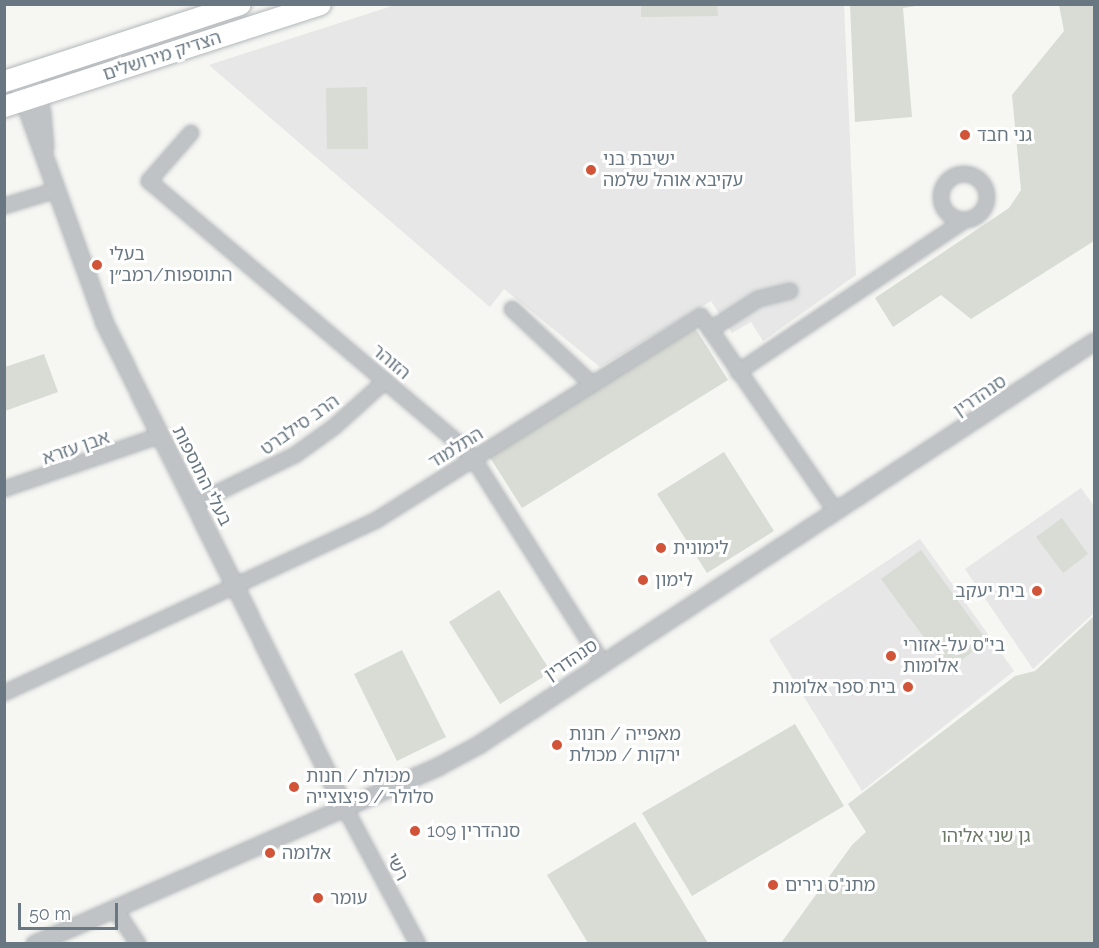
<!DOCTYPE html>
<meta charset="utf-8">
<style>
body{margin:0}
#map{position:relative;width:1099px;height:948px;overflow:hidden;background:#f6f6f3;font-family:Raleway,"Noto Sans Hebrew",sans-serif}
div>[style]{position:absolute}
.built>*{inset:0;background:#e6e7e6}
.green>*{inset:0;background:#d8dcd4}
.roads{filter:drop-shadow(0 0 2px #b3b7ba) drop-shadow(0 0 2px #b3b7ba)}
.minor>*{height:14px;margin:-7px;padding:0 7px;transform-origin:7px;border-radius:7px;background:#bfc3c6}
.minor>.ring{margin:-7px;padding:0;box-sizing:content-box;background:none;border:14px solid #bfc3c6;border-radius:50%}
.tertiary>*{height:16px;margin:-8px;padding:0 8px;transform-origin:8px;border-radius:8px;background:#bfc3c6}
.primary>*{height:21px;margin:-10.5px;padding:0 10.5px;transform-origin:10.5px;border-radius:10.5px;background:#fff}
.dots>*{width:16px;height:16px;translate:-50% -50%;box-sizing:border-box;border:3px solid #fff;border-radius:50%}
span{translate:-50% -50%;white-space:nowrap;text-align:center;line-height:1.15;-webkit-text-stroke:6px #fff;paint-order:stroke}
.street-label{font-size:18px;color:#687781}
.poi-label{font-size:18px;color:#687781}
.left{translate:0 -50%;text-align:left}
.right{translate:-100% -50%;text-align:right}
.park-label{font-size:18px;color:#6b7966}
.frame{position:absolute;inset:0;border:6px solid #687781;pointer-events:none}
.scale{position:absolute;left:18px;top:903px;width:100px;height:27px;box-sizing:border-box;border:3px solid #687781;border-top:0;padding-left:8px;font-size:18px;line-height:21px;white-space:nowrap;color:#687781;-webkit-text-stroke:4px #fff;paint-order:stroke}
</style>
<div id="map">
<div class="built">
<i style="clip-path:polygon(395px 5px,844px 5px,856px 275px,763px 341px,751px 322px,732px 333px,711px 301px,600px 367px,504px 289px,490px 307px,209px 65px)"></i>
<i style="clip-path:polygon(1081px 488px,1094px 506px,1094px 613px,1033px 669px,965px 569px)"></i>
<i style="clip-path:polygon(920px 539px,1014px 671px,862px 791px,769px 640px)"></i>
</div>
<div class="green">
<i style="clip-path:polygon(641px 5px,717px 5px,718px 16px,641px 17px)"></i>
<i style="clip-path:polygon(850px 5px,922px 5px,903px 8px,912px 117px,855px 122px)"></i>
<i style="clip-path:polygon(1059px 5px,1094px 5px,1094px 241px,971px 319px,941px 295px,893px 327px,875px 298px,1009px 208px,1021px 190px,1012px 95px,1064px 31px)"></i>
<i style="clip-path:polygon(367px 87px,368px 149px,327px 149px,326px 88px)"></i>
<i style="clip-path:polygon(695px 328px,728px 380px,522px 508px,489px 456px)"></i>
<i style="clip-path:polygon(44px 354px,58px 392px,5px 411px,5px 367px)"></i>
<i style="clip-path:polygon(724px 452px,774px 531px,707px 573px,657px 494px)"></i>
<i style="clip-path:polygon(1062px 518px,1088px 554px,1063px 573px,1036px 537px)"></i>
<i style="clip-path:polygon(921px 550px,987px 641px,948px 670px,881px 579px)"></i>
<i style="clip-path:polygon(499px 590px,551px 672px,500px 704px,449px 622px)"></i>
<i style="clip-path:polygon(1094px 616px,1094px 943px,781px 943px,852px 845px,866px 832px,848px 804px,1015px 676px,1035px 671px)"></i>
<i style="clip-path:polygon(402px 650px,446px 737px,397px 761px,354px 674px)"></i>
<i style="clip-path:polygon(795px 724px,844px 806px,692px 896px,642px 813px)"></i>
<i style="clip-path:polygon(635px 822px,708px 943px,588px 943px,547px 875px)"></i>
</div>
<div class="roads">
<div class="minor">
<i style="left:191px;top:133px;width:64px;rotate:131.2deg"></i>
<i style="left:149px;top:181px;width:405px;rotate:40.3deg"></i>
<i style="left:458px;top:443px;width:21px;rotate:45deg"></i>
<i style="left:473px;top:458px;width:241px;rotate:57.7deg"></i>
<i class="ring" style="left:941px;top:174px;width:32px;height:32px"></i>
<i style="left:4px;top:206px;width:55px;rotate:-16.8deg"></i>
<i style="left:512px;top:309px;width:110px;rotate:43.2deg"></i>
<i style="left:710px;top:330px;width:57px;rotate:-32.9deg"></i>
<i style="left:758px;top:299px;width:33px;rotate:-14deg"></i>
<i style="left:738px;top:372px;width:273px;rotate:-33.8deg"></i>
<i style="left:4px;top:489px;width:164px;rotate:-18.9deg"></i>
<i style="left:196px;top:503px;width:110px;rotate:-25.9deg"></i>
<i style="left:295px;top:455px;width:48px;rotate:-35.7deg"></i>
<i style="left:334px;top:427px;width:69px;rotate:-42deg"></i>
<i style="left:4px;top:693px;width:409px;rotate:-24.9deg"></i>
<i style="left:375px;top:521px;width:385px;rotate:-32.2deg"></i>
<i style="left:701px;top:316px;width:238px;rotate:55.4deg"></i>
<i style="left:345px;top:808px;width:154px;rotate:61.8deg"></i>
<i style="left:115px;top:909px;width:42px;rotate:56.7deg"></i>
</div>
<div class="tertiary">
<i style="left:30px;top:73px;width:42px;rotate:73.3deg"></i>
<i style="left:42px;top:113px;width:35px;rotate:85deg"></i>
<i style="left:16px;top:78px;width:262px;rotate:70.1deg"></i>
<i style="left:105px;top:324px;width:540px;rotate:63.62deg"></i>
<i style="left:35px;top:944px;width:440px;rotate:-23.7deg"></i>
<i style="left:438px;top:767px;width:47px;rotate:-28.2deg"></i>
<i style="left:479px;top:745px;width:735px;rotate:-33.24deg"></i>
</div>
<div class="primary">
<i style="left:4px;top:81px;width:248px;rotate:-18.1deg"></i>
<i style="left:4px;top:106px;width:332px;rotate:-17.9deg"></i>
</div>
</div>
<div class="dots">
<i style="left:965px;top:135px;background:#d15338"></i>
<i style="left:591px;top:170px;background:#d15338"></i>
<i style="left:97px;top:265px;background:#d15338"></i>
<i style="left:661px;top:548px;background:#d15338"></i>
<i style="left:643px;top:580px;background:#d15338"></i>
<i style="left:1037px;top:591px;background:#d15338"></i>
<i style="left:891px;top:656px;background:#d15338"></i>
<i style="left:908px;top:687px;background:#d15338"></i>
<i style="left:557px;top:745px;background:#d15338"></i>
<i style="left:294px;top:787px;background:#d15338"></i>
<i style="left:415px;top:831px;background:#d15338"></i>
<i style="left:270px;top:853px;background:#d15338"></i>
<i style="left:773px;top:885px;background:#d15338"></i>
<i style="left:318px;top:898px;background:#d15338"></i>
</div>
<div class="street-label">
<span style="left:162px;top:56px;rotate:-18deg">הצדיק מירושלים</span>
<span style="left:391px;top:362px;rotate:40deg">הזוהר</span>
<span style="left:980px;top:396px;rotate:-34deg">סנהדרין</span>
<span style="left:300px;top:425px;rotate:-35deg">הרב סילברט</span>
<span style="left:76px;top:448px;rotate:-19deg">אבן עזרא</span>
<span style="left:456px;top:448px;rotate:-32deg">התלמוד</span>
<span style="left:202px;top:476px;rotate:63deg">בעלי התוספות</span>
<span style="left:571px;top:660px;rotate:-34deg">סנהדרין</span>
<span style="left:397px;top:867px;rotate:62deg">רשי</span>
</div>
<div class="poi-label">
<span class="left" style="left:977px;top:135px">גני חבד</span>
<span class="left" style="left:603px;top:170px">ישיבת בני<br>עקיבא אוהל שלמה</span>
<span class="left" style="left:109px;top:265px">בעלי<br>התוספות/רמב״ן</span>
<span class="left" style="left:673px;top:548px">לימונית</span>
<span class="left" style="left:655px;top:580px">לימון</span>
<span class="right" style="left:1025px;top:591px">בית יעקב</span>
<span class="left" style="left:903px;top:656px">בי"ס על-אזורי<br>אלומות</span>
<span class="right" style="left:896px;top:687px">בית ספר אלומות</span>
<span class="left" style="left:569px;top:745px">מאפייה / חנות<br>ירקות / מכולת</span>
<span class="left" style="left:306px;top:787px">מכולת / חנות<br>סלולר / פיצוצייה</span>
<span class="left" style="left:427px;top:831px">סנהדרין 109</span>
<span class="left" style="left:282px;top:853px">אלומה</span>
<span class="left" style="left:785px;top:885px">מתנ"ס נירים</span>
<span class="left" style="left:330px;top:898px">עומר</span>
</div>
<div class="park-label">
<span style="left:986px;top:836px">גן שני אליהו</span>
</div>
<div class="frame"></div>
<div class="scale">50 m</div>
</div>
